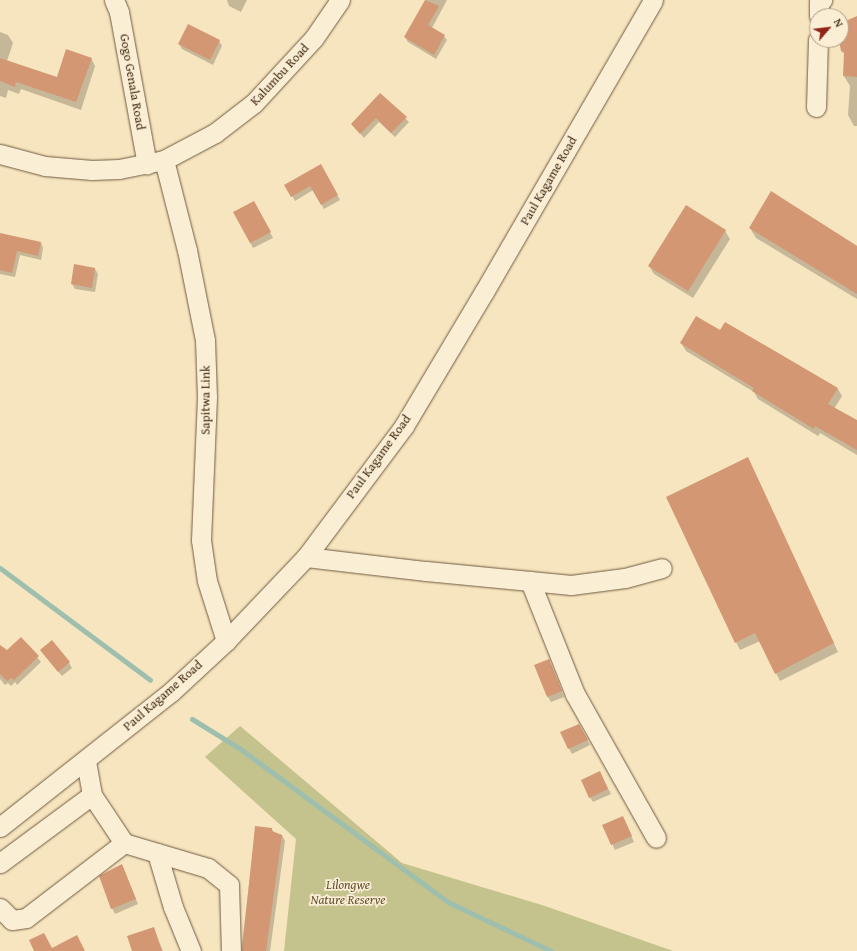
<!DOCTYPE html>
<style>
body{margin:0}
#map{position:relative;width:857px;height:951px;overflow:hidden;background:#f7e5bf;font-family:"Gentium Book Plus",serif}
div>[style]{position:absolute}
.green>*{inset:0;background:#c4c28d}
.shadow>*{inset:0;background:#0003}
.stream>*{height:5px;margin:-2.5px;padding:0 2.5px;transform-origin:2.5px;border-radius:2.5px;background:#9ebfae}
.building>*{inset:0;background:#d39773}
.roads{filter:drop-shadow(0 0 1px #705a40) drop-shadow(0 0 1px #705a40)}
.minor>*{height:19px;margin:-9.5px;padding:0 9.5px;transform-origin:9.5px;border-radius:9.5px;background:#faeed5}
span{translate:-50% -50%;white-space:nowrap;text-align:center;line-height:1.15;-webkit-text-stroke:3.5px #faeed5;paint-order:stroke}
.street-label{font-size:13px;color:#432b16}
.park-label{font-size:13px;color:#635134;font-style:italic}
.north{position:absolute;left:809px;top:8px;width:40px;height:40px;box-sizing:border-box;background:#faeed5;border:1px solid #b1a089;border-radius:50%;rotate:62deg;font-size:11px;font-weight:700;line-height:16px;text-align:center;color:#432b16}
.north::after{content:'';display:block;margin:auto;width:14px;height:18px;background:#8f2418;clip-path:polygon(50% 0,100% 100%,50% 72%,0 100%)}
</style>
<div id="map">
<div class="green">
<i style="clip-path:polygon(240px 726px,402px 863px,545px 906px,673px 951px,284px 951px,296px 839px,205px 757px)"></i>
</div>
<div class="shadow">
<i style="clip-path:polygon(227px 0,247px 0,241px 12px,229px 6px)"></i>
<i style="clip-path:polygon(426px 0,447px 0,432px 28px,444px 36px,447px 40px,436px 59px,408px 42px,405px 37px)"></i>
<i style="clip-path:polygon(857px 17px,857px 126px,854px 126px,848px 115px,850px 86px,844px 76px,845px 57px,840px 40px,841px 24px)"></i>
<i style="clip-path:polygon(0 32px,8px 35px,13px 43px,7px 61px,57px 78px,91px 58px,95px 66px,81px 110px,21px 89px,19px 94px,8px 90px,6px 98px,0 96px)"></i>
<i style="clip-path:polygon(219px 41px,222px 46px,213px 65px,182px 49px,179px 44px)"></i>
<i style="clip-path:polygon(380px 94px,409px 122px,395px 137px,379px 122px,364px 138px,352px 124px)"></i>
<i style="clip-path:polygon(321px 166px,340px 200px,324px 209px,313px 190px,295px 201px,286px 185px)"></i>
<i style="clip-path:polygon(772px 193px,857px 246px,857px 299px,756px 238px,750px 228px)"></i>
<i style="clip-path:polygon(254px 202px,273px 238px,253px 248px,235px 213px)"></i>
<i style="clip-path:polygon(725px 231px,730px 239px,693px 298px,654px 274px,649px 266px)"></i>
<i style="clip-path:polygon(0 234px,41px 243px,43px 248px,41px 260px,20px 255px,15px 277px,0 274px)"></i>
<i style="clip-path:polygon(95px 269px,98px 274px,95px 292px,75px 289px,72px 284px)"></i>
<i style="clip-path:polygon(721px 331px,838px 389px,842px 396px,834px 409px,857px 422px,857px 455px,820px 433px,818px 436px,758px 399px,754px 392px,686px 351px,681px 343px)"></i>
<i style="clip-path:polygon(748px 459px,838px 652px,780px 681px,760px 641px,740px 650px,736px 642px)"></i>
<i style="clip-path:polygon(21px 638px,41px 662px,17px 685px,15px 682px,11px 686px,8px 683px,5px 685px,0 679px,0 658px)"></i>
<i style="clip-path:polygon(41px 651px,69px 663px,72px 668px,62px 676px)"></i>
<i style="clip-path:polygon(549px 660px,564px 697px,551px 702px,548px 697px)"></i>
<i style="clip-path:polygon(579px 725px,590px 745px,572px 754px,561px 733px)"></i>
<i style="clip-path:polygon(602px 777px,611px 794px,593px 802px,590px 797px)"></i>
<i style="clip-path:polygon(625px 822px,634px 842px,615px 850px,603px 825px)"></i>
<i style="clip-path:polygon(256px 827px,272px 829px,274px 833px,282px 835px,285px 841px,270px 951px,241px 951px)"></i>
<i style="clip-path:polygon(122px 865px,138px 904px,115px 914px,112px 908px)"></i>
<i style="clip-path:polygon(153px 928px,163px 951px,133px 951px)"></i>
</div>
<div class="stream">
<i style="left:0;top:568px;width:187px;rotate:36.7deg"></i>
<i style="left:192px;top:719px;width:55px;rotate:31.7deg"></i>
<i style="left:239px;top:748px;width:260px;rotate:36.4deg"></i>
<i style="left:448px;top:902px;width:114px;rotate:25.4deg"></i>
</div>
<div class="building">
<i style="clip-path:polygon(425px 0,439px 6px,428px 25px,445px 35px,434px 55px,404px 37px)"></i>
<i style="clip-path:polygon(857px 16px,857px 77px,843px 76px,844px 53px,841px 51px,839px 40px,841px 40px,841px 23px)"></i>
<i style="clip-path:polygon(188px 24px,220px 40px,210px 60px,178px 44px)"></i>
<i style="clip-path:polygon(66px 49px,92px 58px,76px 102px,16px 82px,15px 87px,0 81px,0 58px,57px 77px)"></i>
<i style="clip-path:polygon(380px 93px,407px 117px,391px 133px,376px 118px,360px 134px,351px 124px)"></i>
<i style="clip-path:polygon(321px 164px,338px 195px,321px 205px,310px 186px,291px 197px,284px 185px)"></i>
<i style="clip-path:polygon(771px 191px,857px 246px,857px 294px,749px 228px)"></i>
<i style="clip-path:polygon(254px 201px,271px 232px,250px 243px,233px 212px)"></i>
<i style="clip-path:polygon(686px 205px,726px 230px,688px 291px,648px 266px)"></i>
<i style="clip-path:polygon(0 233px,41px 242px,38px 256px,17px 251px,12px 273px,0 270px)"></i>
<i style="clip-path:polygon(74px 264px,95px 268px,92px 288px,71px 284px)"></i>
<i style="clip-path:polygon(696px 316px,720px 330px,725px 322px,838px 388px,828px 404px,857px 420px,857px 450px,815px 426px,814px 429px,752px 391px,754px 388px,680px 343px)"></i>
<i style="clip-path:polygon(748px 457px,834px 643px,775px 674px,755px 633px,735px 643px,666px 497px)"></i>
<i style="clip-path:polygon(21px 637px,39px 656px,14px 680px,11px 678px,7px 681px,0 674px,0 645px,7px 650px)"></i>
<i style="clip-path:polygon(52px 640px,70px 662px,58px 672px,40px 650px)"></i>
<i style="clip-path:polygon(549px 659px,562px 691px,547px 697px,534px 665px)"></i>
<i style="clip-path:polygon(579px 724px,588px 740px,568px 749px,560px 732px)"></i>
<i style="clip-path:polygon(600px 771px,608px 789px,589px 798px,581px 780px)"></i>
<i style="clip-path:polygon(623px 816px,632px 836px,611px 845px,602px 825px)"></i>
<i style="clip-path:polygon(255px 826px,272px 828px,272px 831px,282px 835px,266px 951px,242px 951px)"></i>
<i style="clip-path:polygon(122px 864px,136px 899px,111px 909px,99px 876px)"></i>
<i style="clip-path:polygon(154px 927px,162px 951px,132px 951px,127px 936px)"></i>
<i style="clip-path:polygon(44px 933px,52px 948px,77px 935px,85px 951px,34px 951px,29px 940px)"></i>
</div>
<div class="roads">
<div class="minor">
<i style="left:114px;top:0;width:13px;rotate:67deg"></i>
<i style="left:119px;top:12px;width:155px;rotate:79.6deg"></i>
<i style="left:819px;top:16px;width:14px;rotate:-90deg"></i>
<i style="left:819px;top:2px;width:4px;rotate:-34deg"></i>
<i style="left:816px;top:107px;width:67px;rotate:-88.3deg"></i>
<i style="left:0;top:154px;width:47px;rotate:14.9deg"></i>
<i style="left:45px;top:166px;width:47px;rotate:4.9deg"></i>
<i style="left:92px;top:170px;width:27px;rotate:-2deg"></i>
<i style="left:119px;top:169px;width:46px;rotate:-11.3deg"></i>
<i style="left:164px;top:160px;width:58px;rotate:-27.9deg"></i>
<i style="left:215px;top:133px;width:49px;rotate:-37.6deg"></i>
<i style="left:254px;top:103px;width:88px;rotate:-47.3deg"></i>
<i style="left:314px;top:38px;width:46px;rotate:-55.6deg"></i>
<i style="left:164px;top:160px;width:93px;rotate:75.7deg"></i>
<i style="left:187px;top:250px;width:92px;rotate:78.7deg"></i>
<i style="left:205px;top:340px;width:57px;rotate:88deg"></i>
<i style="left:207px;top:397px;width:143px;rotate:92.4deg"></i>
<i style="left:201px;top:540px;width:41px;rotate:81.7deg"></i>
<i style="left:207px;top:581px;width:63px;rotate:72.4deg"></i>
<i style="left:306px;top:557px;width:121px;rotate:6.7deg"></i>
<i style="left:426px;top:571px;width:146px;rotate:5.5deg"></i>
<i style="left:571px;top:585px;width:54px;rotate:-7.4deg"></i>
<i style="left:625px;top:578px;width:38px;rotate:-15deg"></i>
<i style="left:530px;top:581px;width:122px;rotate:68.3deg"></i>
<i style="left:575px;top:694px;width:165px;rotate:60.6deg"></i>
<i style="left:92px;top:795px;width:58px;rotate:56.3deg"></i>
<i style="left:124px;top:843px;width:88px;rotate:16.6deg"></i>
<i style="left:208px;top:868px;width:27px;rotate:39deg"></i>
<i style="left:229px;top:885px;width:66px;rotate:88.3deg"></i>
<i style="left:0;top:827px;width:218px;rotate:-38.3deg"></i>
<i style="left:171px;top:692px;width:75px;rotate:-42.8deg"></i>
<i style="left:226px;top:641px;width:116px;rotate:-46.4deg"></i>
<i style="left:306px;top:557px;width:164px;rotate:-53.2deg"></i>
<i style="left:404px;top:426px;width:156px;rotate:-59.2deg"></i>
<i style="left:484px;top:292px;width:337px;rotate:-59.9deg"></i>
<i style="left:157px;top:853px;width:56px;rotate:73.5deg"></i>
<i style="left:173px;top:907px;width:48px;rotate:67.8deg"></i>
<i style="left:0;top:863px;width:114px;rotate:-36.5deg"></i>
<i style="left:92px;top:795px;width:35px;rotate:-100deg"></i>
<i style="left:0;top:908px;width:17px;rotate:45deg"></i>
<i style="left:12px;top:920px;width:14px;rotate:-8deg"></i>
<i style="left:26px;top:918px;width:123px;rotate:-37.4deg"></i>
</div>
</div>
<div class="street-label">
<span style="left:280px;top:75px;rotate:-47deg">Kalumbu Road</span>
<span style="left:132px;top:82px;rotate:80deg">Gogo Genala Road</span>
<span style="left:549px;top:181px;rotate:-60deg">Paul Kagame Road</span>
<span style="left:206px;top:400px;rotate:-90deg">Sapitwa Link</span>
<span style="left:379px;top:457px;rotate:-54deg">Paul Kagame Road</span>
<span style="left:163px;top:696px;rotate:-41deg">Paul Kagame Road</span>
</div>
<div class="park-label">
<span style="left:348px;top:893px">Lilongwe<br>Nature Reserve</span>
</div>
<div class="north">N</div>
</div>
